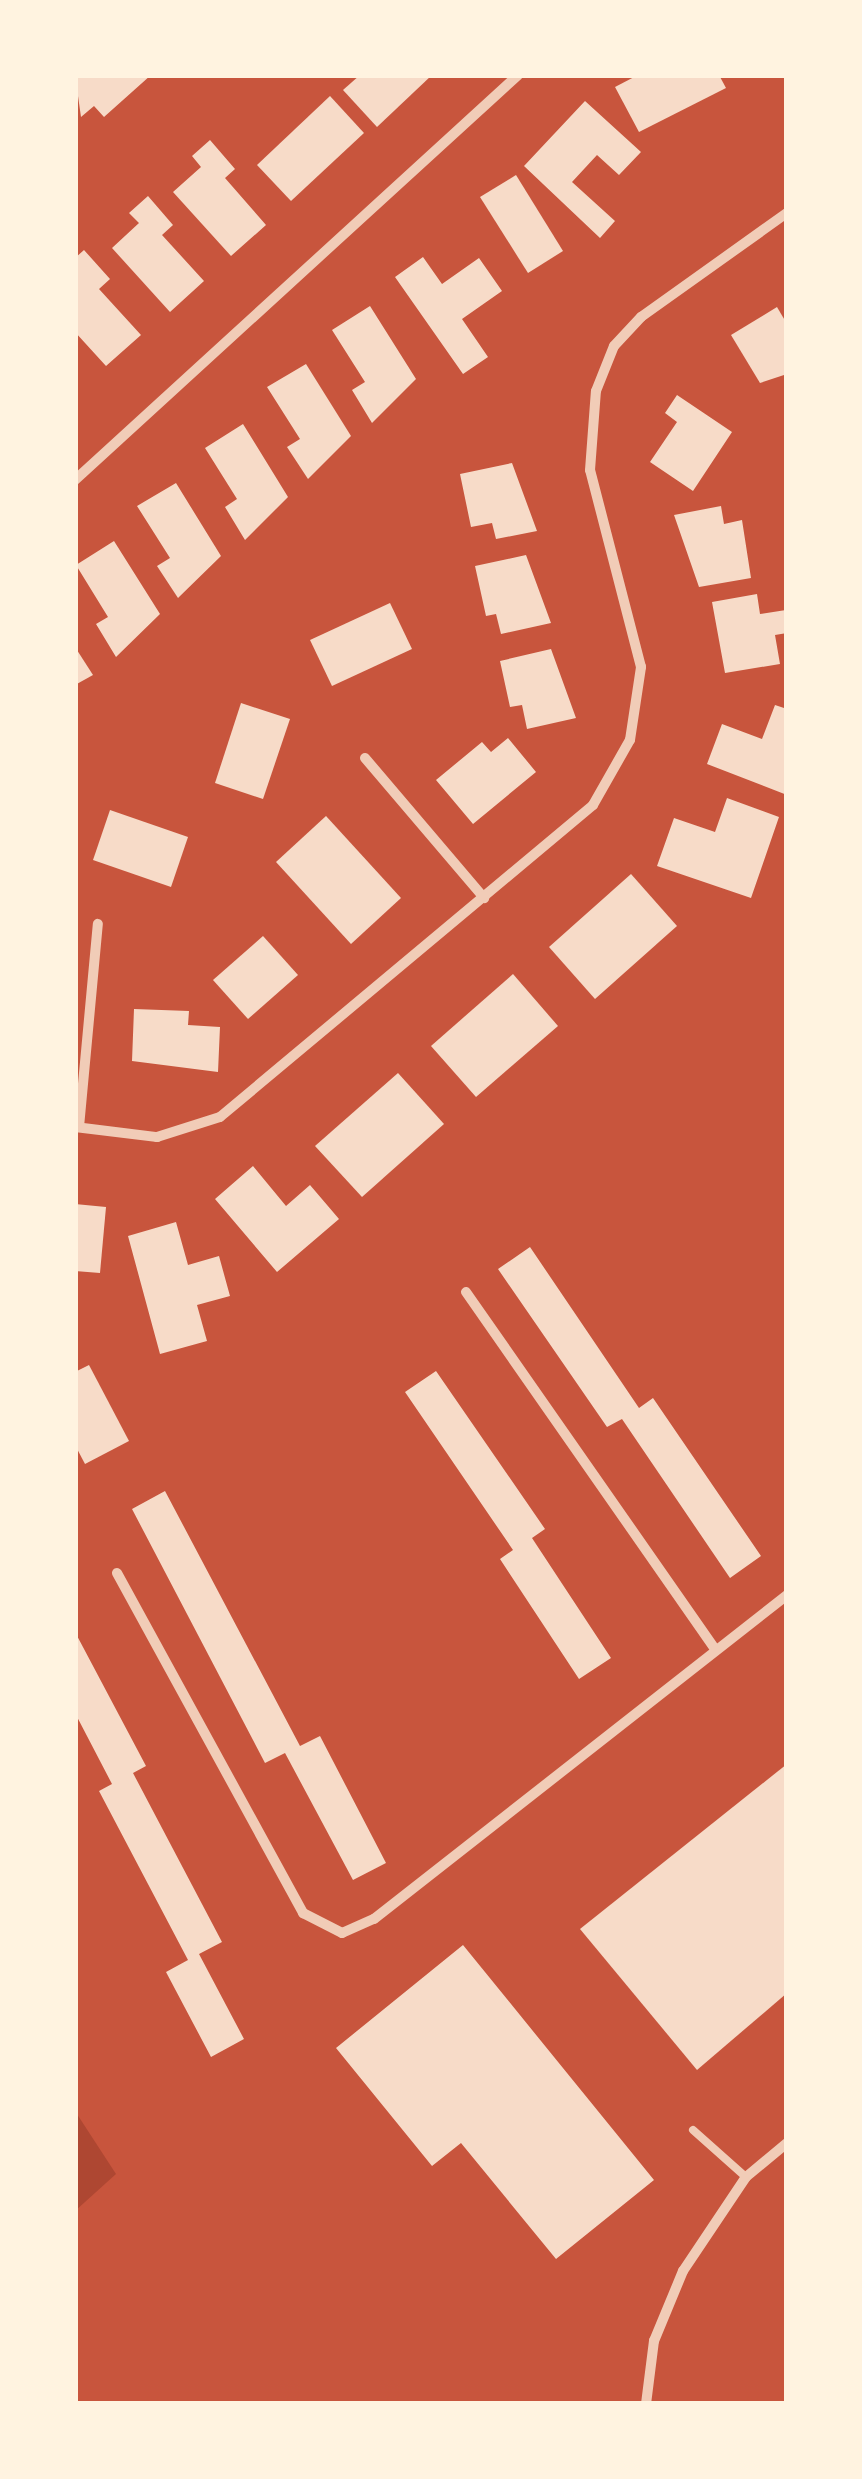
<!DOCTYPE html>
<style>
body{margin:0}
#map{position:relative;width:862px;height:2479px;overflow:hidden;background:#c8553d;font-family:Figtree,sans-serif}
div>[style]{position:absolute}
.green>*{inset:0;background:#ae4732}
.building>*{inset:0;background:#f7dbc8}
.service>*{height:8px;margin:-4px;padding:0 4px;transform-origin:4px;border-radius:4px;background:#f1ccb7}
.minor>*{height:10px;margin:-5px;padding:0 5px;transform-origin:5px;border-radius:5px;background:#f1ccb7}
span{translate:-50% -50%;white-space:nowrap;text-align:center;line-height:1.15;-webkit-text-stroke:10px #fff3e0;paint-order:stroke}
.frame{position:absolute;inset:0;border:78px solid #fff3e0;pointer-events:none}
</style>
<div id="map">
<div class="green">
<i style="clip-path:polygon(75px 2111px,116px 2174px,75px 2211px)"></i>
</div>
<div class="building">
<i style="clip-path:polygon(75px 75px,151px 75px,104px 117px,94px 106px,81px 117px)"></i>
<i style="clip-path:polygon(360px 75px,432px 75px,377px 127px,343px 90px)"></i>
<i style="clip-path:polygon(638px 75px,719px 75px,726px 88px,639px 132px,615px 87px)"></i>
<i style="clip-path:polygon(330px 96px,364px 133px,291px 201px,257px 165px)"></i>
<i style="clip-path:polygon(585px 101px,641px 152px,619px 175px,597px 155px,572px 182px,615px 221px,600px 238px,524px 166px)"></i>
<i style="clip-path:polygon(210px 140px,235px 169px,225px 178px,266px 225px,231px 256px,173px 192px,201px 167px,192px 156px)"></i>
<i style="clip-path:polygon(516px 175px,563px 251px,528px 273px,480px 197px)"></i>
<i style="clip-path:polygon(148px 196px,173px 225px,162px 235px,204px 281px,170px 312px,112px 248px,139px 223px,129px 213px)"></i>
<i style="clip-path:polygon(84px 250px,110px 279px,99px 289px,141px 335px,106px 366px,75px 332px,75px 258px)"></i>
<i style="clip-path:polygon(423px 257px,442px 284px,479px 258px,502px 291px,462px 319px,488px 357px,463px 374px,395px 277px)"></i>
<i style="clip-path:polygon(370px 306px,416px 379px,372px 423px,352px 390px,365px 382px,332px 330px)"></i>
<i style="clip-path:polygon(777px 307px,787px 324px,787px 374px,760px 383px,731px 335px)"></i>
<i style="clip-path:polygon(306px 364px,351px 436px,308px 479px,287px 447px,300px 439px,267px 387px)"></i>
<i style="clip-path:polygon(677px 395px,732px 432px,693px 491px,650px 462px,677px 422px,665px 413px)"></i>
<i style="clip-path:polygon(243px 424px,288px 497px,245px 540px,225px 507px,237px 499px,205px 448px)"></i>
<i style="clip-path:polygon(512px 463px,537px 531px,496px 539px,492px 523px,471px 527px,460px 474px)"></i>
<i style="clip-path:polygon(176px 483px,221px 556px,178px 598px,157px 566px,170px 558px,137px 506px)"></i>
<i style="clip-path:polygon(721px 506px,724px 524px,742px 520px,751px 578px,699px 587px,674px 515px)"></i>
<i style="clip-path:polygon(114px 541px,160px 614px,116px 657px,96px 624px,108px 617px,76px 565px)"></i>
<i style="clip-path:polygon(526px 555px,551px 623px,501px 634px,496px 614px,486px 616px,475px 566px)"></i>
<i style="clip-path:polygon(757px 594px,760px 614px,786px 610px,787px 633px,775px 635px,780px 664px,725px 673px,712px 602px)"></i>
<i style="clip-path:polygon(390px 603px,412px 649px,332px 686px,310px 640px)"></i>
<i style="clip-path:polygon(75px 647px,93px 675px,75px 685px)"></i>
<i style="clip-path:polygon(551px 649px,576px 718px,527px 729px,522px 705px,510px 707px,500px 661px)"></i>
<i style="clip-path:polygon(241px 703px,290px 719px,263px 799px,215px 783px)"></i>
<i style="clip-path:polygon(775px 705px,787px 709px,787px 795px,707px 764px,722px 724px,762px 739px)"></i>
<i style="clip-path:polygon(508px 738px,536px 772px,473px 824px,436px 780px,482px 742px,491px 752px)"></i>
<i style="clip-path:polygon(727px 798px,779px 817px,751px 898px,657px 866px,674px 818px,715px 832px)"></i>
<i style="clip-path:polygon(110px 810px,188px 837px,171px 887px,93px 860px)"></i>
<i style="clip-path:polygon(326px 816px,401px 898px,351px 944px,276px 862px)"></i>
<i style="clip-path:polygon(631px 874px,677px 926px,595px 999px,549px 947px)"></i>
<i style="clip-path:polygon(263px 936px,298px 975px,248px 1019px,213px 980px)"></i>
<i style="clip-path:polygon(513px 974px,558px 1026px,476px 1097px,431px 1046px)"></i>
<i style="clip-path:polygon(134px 1009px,189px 1011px,188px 1025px,220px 1027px,218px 1072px,132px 1061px)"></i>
<i style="clip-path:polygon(398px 1073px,444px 1124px,362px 1197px,315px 1146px)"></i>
<i style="clip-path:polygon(253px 1166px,286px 1206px,310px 1185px,339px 1219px,277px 1272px,215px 1199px)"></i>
<i style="clip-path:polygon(75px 1204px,106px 1207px,100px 1273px,75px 1271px)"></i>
<i style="clip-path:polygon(176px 1222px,188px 1265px,219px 1256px,230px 1296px,197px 1305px,207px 1341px,160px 1354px,128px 1236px)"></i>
<i style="clip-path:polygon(530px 1247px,639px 1408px,653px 1398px,761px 1556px,730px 1578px,622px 1419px,607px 1427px,498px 1269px)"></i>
<i style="clip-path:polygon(89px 1365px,129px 1441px,85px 1464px,75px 1445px,75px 1372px)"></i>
<i style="clip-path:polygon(436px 1371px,545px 1529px,532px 1538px,611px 1658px,579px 1679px,500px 1559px,513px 1550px,405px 1392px)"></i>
<i style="clip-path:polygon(165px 1491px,300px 1746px,320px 1736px,386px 1863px,353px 1880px,285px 1753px,265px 1763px,132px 1509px)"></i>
<i style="clip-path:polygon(75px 1632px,146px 1766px,133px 1773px,222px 1942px,199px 1954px,244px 2039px,211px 2057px,166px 1972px,188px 1960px,99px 1791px,112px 1784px,75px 1713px)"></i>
<i style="clip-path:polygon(787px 1764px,787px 1993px,697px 2070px,580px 1929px)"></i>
<i style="clip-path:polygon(463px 1945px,654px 2180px,556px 2259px,461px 2143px,432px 2166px,336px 2048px)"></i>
</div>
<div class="service">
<i style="left:693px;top:2130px;width:71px;rotate:41.6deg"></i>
</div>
<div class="minor">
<i style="left:75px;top:480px;width:600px;rotate:-42.43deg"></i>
<i style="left:365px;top:758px;width:184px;rotate:49.6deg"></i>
<i style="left:75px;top:1127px;width:83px;rotate:7deg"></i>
<i style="left:157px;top:1137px;width:66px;rotate:-17.6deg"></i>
<i style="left:220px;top:1117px;width:486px;rotate:-39.9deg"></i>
<i style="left:593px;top:805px;width:75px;rotate:-60.4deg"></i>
<i style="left:630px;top:740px;width:74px;rotate:-81.4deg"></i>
<i style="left:641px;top:667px;width:203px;rotate:-104.5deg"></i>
<i style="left:590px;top:470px;width:79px;rotate:-85.7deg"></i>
<i style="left:596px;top:391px;width:48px;rotate:-68.2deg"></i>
<i style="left:614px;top:346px;width:40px;rotate:-47deg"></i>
<i style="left:641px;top:317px;width:179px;rotate:-35.5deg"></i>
<i style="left:79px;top:1127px;width:204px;rotate:-84.7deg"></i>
<i style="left:466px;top:1292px;width:435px;rotate:55.1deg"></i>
<i style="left:117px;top:1573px;width:388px;rotate:61.3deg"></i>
<i style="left:303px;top:1913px;width:44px;rotate:27.1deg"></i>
<i style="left:342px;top:1933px;width:35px;rotate:-24deg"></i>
<i style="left:374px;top:1919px;width:525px;rotate:-38.11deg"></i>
<i style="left:646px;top:2404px;width:64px;rotate:-82.8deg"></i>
<i style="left:654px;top:2341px;width:76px;rotate:-67.5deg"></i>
<i style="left:683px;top:2271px;width:113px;rotate:-56.2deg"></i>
<i style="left:746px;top:2177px;width:53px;rotate:-39.7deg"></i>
</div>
<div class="frame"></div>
</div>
